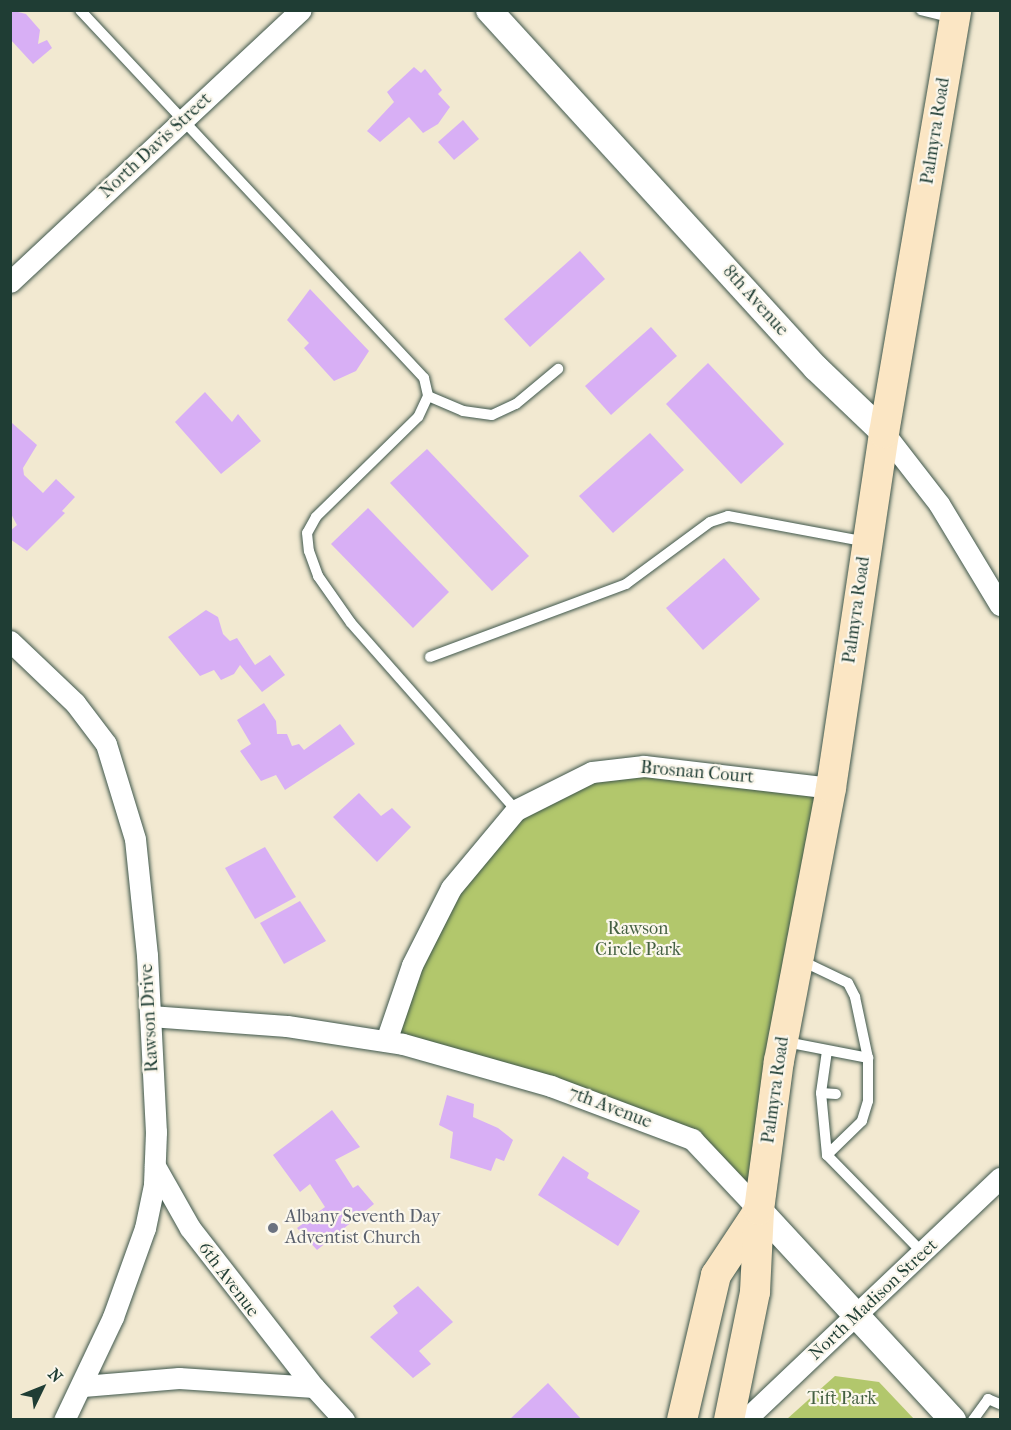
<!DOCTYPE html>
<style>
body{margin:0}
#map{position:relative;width:1011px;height:1430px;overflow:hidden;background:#f2e9d1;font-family:"IM FELL French Canon",serif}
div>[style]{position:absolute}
.green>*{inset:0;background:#b2c76c}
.building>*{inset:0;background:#d8aff5}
.roads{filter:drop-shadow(0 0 2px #3f574c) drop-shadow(0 0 2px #3f574c)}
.service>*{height:10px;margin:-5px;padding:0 5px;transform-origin:5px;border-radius:5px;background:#fff}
.minor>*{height:21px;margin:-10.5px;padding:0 10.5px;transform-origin:10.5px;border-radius:10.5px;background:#fff}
.tertiary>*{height:26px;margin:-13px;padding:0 13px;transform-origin:13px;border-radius:13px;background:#fff}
.secondary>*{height:30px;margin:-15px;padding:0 15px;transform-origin:15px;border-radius:15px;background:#fbe6c4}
.dots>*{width:16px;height:16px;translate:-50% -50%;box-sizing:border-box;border:3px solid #fbf7ec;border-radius:50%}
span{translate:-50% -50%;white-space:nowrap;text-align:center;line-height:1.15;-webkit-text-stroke:4.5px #fbf7ec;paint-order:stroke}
.street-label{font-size:18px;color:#1f3d34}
.park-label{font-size:18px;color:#446042}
.worship-label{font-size:18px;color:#5b616d}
.left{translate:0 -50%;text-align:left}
.frame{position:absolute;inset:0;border:12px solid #1f3d34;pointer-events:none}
.north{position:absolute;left:12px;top:1358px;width:60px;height:60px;-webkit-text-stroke:4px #fbf7ec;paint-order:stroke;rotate:47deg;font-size:16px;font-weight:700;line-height:24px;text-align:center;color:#1f3d34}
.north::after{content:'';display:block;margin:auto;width:21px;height:27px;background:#1f3d34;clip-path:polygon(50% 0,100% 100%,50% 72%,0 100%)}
</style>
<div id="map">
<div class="green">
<i style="clip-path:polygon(643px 772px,828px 791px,760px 1203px,703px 1144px,389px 1039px,453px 890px,530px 807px,592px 778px)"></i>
<i style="clip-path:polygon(835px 1376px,879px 1382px,914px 1419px,787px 1419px)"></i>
</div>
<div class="building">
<i style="clip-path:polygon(10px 10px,26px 14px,40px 30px,38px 44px,47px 40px,52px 48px,33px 64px,10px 39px)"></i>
<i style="clip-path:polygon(414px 67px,421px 73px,425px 69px,442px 90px,438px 94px,450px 107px,438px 124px,423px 133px,409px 117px,380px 142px,367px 131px,394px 102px,387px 92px)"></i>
<i style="clip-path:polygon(463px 120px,479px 139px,454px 160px,438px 142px)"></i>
<i style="clip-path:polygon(580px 251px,605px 279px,530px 347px,504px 319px)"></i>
<i style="clip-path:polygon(310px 289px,369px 351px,356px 371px,334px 381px,304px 348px,309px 343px,287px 320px)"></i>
<i style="clip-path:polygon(651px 327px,677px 356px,611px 415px,585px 386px)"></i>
<i style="clip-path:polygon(708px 363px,784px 444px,741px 484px,666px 404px)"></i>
<i style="clip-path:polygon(205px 392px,232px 422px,238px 414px,261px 441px,221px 474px,175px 422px)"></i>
<i style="clip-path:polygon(12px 423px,37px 445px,23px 468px,24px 475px,43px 493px,56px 479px,75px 497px,62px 511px,65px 513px,27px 551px,10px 539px,10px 531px,17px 525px,10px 512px)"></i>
<i style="clip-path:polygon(650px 433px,684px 470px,613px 533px,579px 496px)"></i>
<i style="clip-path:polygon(427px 449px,529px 556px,492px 591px,390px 483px)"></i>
<i style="clip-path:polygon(368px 508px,449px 592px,413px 628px,331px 544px)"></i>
<i style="clip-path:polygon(724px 558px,760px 599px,703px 650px,666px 608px)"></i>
<i style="clip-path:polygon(206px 610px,218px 617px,223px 634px,230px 641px,237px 638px,255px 665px,270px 655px,285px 675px,262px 692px,240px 665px,234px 674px,221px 680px,214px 670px,200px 676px,168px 637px)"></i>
<i style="clip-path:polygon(264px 703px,276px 721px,277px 734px,287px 734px,292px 746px,299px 744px,304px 750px,340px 724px,355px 744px,285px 790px,276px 775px,261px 781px,240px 751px,251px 744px,237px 720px)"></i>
<i style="clip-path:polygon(359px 793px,381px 816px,392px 808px,411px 827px,377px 862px,333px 817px)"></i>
<i style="clip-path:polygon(265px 847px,296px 897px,255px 919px,225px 868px)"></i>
<i style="clip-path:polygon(300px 901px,326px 941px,284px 964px,260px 923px)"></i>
<i style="clip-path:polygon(447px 1095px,474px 1104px,473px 1117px,498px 1128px,513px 1140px,504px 1161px,496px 1158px,491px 1171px,450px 1158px,453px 1132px,439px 1125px)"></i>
<i style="clip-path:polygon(332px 1110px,360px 1147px,335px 1160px,353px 1188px,358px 1185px,374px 1204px,317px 1250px,297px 1228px,325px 1207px,310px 1184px,300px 1192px,273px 1155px)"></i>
<i style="clip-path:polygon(563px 1156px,589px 1173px,587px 1178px,640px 1211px,618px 1246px,538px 1195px)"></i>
<i style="clip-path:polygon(418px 1286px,453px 1322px,419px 1351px,431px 1364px,413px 1378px,370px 1337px,398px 1313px,393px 1306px)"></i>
<i style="clip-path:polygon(548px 1383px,582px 1420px,509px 1420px)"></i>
</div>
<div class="roads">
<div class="service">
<i style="left:80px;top:10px;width:504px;rotate:46.93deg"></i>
<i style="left:424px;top:378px;width:18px;rotate:77deg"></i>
<i style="left:428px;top:396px;width:23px;rotate:115deg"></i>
<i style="left:418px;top:417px;width:143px;rotate:135.6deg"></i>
<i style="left:316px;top:517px;width:18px;rotate:119deg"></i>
<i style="left:307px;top:533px;width:18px;rotate:84deg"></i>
<i style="left:309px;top:551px;width:27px;rotate:70deg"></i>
<i style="left:318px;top:576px;width:57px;rotate:54.9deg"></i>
<i style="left:351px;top:623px;width:249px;rotate:48.6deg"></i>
<i style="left:921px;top:10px;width:33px;rotate:14deg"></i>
<i style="left:428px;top:396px;width:38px;rotate:23deg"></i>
<i style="left:463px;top:411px;width:29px;rotate:8deg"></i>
<i style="left:492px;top:415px;width:26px;rotate:-25deg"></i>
<i style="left:516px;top:404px;width:55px;rotate:-39.8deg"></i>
<i style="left:430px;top:657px;width:209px;rotate:-20.4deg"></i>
<i style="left:626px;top:584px;width:104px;rotate:-36.4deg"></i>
<i style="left:710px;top:522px;width:19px;rotate:-18deg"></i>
<i style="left:728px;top:516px;width:141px;rotate:10.6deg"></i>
<i style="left:802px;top:961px;width:51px;rotate:25.6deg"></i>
<i style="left:848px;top:983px;width:16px;rotate:63deg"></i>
<i style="left:855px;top:997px;width:62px;rotate:78deg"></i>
<i style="left:868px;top:1058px;width:43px;rotate:90deg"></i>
<i style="left:868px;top:1101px;width:21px;rotate:107deg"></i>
<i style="left:862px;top:1121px;width:49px;rotate:135.8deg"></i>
<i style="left:827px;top:1155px;width:137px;rotate:45.6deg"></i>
<i style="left:786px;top:1042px;width:84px;rotate:11deg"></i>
<i style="left:821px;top:1093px;width:15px;rotate:4deg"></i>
<i style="left:827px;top:1155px;width:62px;rotate:-95.5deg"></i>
<i style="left:821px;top:1093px;width:42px;rotate:-81.9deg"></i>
<i style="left:973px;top:1420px;width:26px;rotate:-54deg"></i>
<i style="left:988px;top:1399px;width:13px;rotate:23deg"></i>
</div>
<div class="minor">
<i style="left:10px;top:282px;width:398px;rotate:-43.1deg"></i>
<i style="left:884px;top:433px;width:90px;rotate:52.2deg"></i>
<i style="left:939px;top:504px;width:118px;rotate:58.9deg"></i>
<i style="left:10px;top:641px;width:90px;rotate:43.6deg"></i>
<i style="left:75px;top:703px;width:51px;rotate:52.9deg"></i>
<i style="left:106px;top:744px;width:99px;rotate:73deg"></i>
<i style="left:135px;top:839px;width:117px;rotate:84.1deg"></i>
<i style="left:147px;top:955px;width:177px;rotate:87.1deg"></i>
<i style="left:156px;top:1132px;width:53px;rotate:92.2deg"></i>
<i style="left:154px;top:1185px;width:44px;rotate:101.8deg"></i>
<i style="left:145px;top:1228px;width:95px;rotate:109.8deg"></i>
<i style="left:113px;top:1317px;width:114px;rotate:115.4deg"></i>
<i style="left:150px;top:1016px;width:137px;rotate:4.2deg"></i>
<i style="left:287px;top:1026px;width:117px;rotate:8.8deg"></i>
<i style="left:403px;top:1044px;width:154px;rotate:15.8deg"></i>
<i style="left:551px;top:1086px;width:151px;rotate:20.6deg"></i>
<i style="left:692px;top:1139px;width:98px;rotate:46.7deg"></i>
<i style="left:386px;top:1041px;width:80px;rotate:-71.1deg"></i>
<i style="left:412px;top:965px;width:86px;rotate:-63.1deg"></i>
<i style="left:451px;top:888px;width:102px;rotate:-50.2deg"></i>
<i style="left:516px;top:810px;width:85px;rotate:-26.6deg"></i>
<i style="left:592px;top:772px;width:52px;rotate:-6.6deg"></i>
<i style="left:644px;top:766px;width:188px;rotate:6.7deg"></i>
<i style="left:155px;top:1166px;width:71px;rotate:60.6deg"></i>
<i style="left:190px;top:1228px;width:202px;rotate:52.1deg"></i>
<i style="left:83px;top:1386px;width:96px;rotate:-4.8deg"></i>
<i style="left:179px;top:1378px;width:135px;rotate:3.8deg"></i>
<i style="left:314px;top:1387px;width:45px;rotate:47.7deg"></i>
<i style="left:745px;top:1420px;width:352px;rotate:-43.5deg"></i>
</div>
<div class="tertiary">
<i style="left:489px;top:10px;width:485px;rotate:47.6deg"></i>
<i style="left:816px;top:368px;width:94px;rotate:43.7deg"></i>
<i style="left:759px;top:1210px;width:286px;rotate:47.3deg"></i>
</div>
<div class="secondary">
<i style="left:682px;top:1420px;width:149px;rotate:-76.8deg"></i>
<i style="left:716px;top:1275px;width:78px;rotate:-56.5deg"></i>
<i style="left:729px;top:1420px;width:131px;rotate:-78.5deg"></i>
<i style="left:755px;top:1292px;width:82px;rotate:-87.2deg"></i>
<i style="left:759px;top:1210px;width:150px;rotate:-82.4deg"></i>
<i style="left:779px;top:1061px;width:278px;rotate:-79.2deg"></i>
<i style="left:831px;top:788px;width:359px;rotate:-81.5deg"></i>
<i style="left:884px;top:433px;width:429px;rotate:-80.3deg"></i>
</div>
</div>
<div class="dots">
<i style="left:273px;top:1228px;background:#6b7280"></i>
</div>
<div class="street-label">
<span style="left:936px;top:131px;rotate:-81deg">Palmyra Road</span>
<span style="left:156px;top:146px;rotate:-43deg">North Davis Street</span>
<span style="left:755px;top:301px;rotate:48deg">8th Avenue</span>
<span style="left:857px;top:610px;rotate:-82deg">Palmyra Road</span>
<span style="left:697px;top:773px;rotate:5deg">Brosnan Court</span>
<span style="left:150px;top:1018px;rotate:-93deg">Rawson Drive</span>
<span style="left:776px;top:1090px;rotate:-82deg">Palmyra Road</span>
<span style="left:610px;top:1108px;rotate:21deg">7th Avenue</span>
<span style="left:228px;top:1280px;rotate:53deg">6th Avenue</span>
<span style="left:874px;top:1300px;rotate:-43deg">North Madison Street</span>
</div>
<div class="park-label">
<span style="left:638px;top:940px">Rawson<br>Circle Park</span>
<span style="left:842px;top:1399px">Tift Park</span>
</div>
<div class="worship-label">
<span class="left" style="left:285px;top:1228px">Albany Seventh Day<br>Adventist Church</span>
</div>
<div class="frame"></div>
<div class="north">N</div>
</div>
